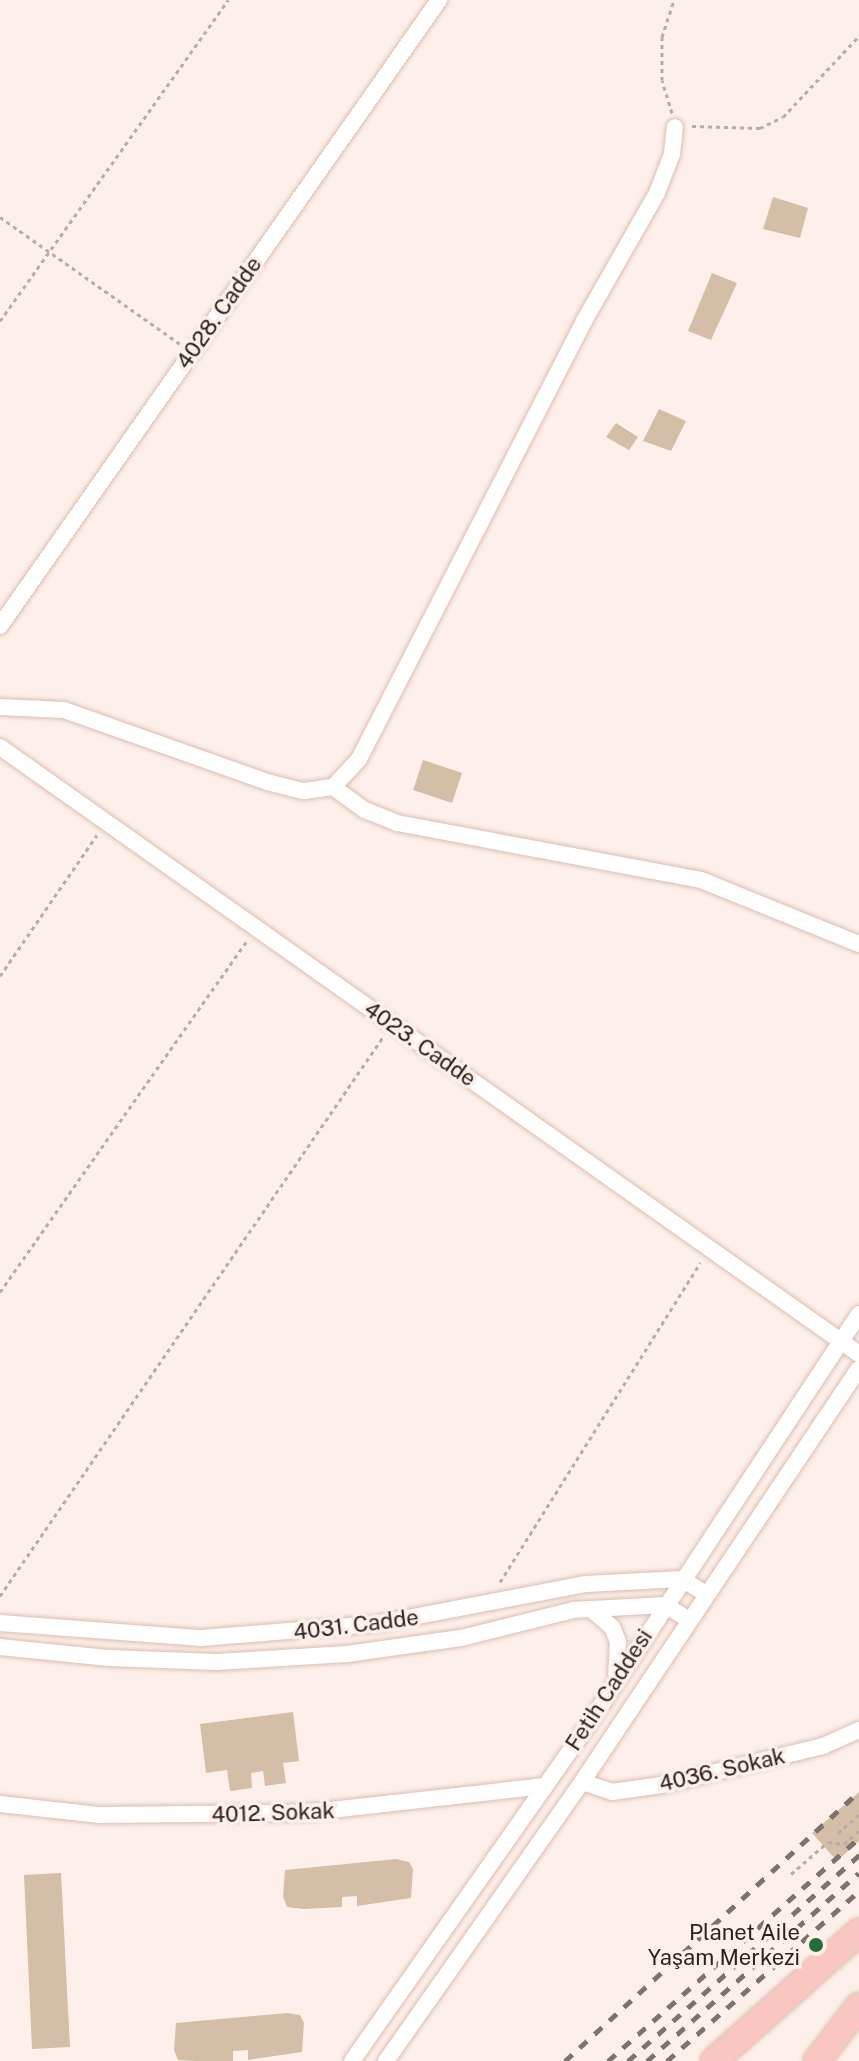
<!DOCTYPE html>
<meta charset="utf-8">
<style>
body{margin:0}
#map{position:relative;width:859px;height:2061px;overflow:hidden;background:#fdf0ea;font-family:"Public Sans",sans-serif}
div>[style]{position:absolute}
.building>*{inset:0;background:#d5bea8}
.path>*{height:3px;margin-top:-1.5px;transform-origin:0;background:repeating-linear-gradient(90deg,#b9aca7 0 4px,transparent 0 8px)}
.roads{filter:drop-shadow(0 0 2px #dcbdb0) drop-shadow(0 0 2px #dcbdb0)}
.street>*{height:16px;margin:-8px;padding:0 8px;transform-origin:8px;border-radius:8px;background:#fff}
.primary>*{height:26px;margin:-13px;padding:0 13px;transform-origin:13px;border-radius:13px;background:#f9c6c2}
.rail>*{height:5px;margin-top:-2.5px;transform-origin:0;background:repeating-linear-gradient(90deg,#7e726d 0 10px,transparent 0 20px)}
.dots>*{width:22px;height:22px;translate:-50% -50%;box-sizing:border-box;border:4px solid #fdf0ea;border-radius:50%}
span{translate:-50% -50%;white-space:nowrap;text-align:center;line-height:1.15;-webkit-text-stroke:7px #fdf0ea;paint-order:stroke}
.street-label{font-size:22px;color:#2c211c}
.poi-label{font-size:22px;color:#2c211c}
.right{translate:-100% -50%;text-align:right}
</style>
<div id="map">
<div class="building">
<i style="clip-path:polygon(773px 197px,808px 208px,800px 238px,763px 229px)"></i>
<i style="clip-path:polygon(712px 273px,737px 283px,711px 340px,688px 331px)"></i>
<i style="clip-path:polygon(659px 409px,686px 421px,671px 451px,643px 441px)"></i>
<i style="clip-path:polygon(616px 423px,638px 437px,629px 450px,606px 437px)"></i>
<i style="clip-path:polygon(423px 760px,462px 773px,452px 803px,413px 790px)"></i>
<i style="clip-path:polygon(293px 1712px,299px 1761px,283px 1763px,286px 1783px,265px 1786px,263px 1771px,251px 1773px,252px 1788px,230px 1791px,227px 1770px,206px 1773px,200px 1724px)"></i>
<i style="clip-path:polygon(859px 1792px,859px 1841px,837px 1861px,812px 1833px)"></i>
<i style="clip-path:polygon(396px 1859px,409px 1862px,413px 1869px,411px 1898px,357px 1906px,357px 1896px,342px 1897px,342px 1907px,304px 1909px,287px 1907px,283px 1896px,285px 1870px)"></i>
<i style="clip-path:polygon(61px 1873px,70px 2047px,32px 2049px,24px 1875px)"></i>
<i style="clip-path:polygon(287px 2013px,300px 2015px,304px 2023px,302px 2052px,248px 2060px,248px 2050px,233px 2051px,233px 2061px,195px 2061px,178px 2060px,174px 2050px,176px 2023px)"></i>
</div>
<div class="path">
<i style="left:672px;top:113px;width:34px;rotate:-107deg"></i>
<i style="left:662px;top:80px;width:43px;rotate:-90deg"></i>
<i style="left:662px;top:37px;width:39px;rotate:-72deg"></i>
<i style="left:692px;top:126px;width:68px;rotate:1.7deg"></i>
<i style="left:760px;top:128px;width:25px;rotate:-26deg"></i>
<i style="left:783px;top:117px;width:111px;rotate:-46.8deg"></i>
<i style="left:0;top:217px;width:220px;rotate:35.2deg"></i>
<i style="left:0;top:321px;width:394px;rotate:-54.6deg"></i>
<i style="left:0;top:976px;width:171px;rotate:-55.5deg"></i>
<i style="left:0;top:1292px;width:429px;rotate:-54.9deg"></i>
<i style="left:500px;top:1582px;width:377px;rotate:-57.9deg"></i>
<i style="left:0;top:1596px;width:678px;rotate:-55.58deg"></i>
<i style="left:838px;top:1833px;width:28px;rotate:-41deg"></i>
<i style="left:791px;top:1874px;width:49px;rotate:-40.9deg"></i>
<i style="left:828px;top:1842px;width:16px;rotate:7deg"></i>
<i style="left:844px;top:1844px;width:20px;rotate:-41deg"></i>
</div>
<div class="roads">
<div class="street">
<i style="left:0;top:626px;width:765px;rotate:-54.96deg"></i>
<i style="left:0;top:707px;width:64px;rotate:2.7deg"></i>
<i style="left:64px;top:710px;width:215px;rotate:19.5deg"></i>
<i style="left:267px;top:782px;width:38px;rotate:14deg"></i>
<i style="left:304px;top:791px;width:29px;rotate:-8deg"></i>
<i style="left:333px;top:787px;width:38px;rotate:-47deg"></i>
<i style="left:359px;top:759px;width:492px;rotate:-62.8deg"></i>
<i style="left:584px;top:321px;width:147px;rotate:-60.3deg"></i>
<i style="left:657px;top:193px;width:42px;rotate:-69deg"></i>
<i style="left:672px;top:154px;width:27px;rotate:-84deg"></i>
<i style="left:0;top:747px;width:1052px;rotate:35.25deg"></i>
<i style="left:333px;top:787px;width:39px;rotate:36deg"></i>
<i style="left:365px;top:810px;width:35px;rotate:22deg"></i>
<i style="left:397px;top:823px;width:309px;rotate:10.6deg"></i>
<i style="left:701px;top:880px;width:170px;rotate:22.1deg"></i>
<i style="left:591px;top:1609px;width:28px;rotate:41deg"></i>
<i style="left:612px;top:1627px;width:15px;rotate:67deg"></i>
<i style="left:618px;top:1641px;width:33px;rotate:93deg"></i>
<i style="left:0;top:1623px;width:202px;rotate:4.3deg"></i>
<i style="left:201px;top:1638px;width:176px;rotate:-4.6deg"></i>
<i style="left:376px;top:1624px;width:214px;rotate:-10.8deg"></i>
<i style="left:586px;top:1584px;width:96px;rotate:-3deg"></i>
<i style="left:682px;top:1579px;width:28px;rotate:32deg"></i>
<i style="left:0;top:1647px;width:110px;rotate:5.8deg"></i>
<i style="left:109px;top:1658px;width:108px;rotate:2.1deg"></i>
<i style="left:217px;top:1662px;width:130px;rotate:-3.5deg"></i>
<i style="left:347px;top:1654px;width:115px;rotate:-8deg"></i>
<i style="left:461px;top:1638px;width:115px;rotate:-14deg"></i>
<i style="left:573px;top:1610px;width:92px;rotate:-3.1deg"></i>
<i style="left:665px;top:1605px;width:28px;rotate:32deg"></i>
<i style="left:582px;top:1782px;width:32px;rotate:18deg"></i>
<i style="left:612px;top:1792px;width:50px;rotate:-8deg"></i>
<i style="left:662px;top:1785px;width:166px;rotate:-13.6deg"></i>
<i style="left:823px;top:1746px;width:39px;rotate:-24deg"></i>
<i style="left:0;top:1804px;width:101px;rotate:6.3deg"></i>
<i style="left:100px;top:1815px;width:204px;rotate:-0.6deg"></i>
<i style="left:304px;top:1813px;width:243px;rotate:-6.4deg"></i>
<i style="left:352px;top:2061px;width:418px;rotate:-54.9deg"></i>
<i style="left:592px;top:1719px;width:485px;rotate:-56.6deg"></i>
<i style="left:386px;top:2061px;width:341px;rotate:-54.9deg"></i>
<i style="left:582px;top:1782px;width:497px;rotate:-56.2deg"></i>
</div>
<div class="primary">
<i style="left:714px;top:2061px;width:194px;rotate:-41.7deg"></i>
<i style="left:817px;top:2061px;width:69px;rotate:-52.6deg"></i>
</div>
</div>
<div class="rail">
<i style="left:565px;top:2061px;width:398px;rotate:-42.5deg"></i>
<i style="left:608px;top:2061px;width:336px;rotate:-41.6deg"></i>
<i style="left:628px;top:2061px;width:310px;rotate:-41.7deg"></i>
<i style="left:647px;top:2061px;width:283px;rotate:-41.6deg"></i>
<i style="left:667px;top:2061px;width:256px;rotate:-41.5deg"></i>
</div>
<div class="dots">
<i style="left:816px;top:1945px;background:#256c38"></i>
</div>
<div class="street-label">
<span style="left:219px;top:313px;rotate:-55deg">4028. Cadde</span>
<span style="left:420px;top:1044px;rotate:35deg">4023. Cadde</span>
<span style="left:356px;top:1625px;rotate:-7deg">4031. Cadde</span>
<span style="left:609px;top:1690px;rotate:-57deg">Fetih Caddesi</span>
<span style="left:722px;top:1770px;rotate:-13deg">4036. Sokak</span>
<span style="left:273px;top:1813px;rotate:-2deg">4012. Sokak</span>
</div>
<div class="poi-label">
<span class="right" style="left:800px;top:1945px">Planet Aile<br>Yaşam Merkezi</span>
</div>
</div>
